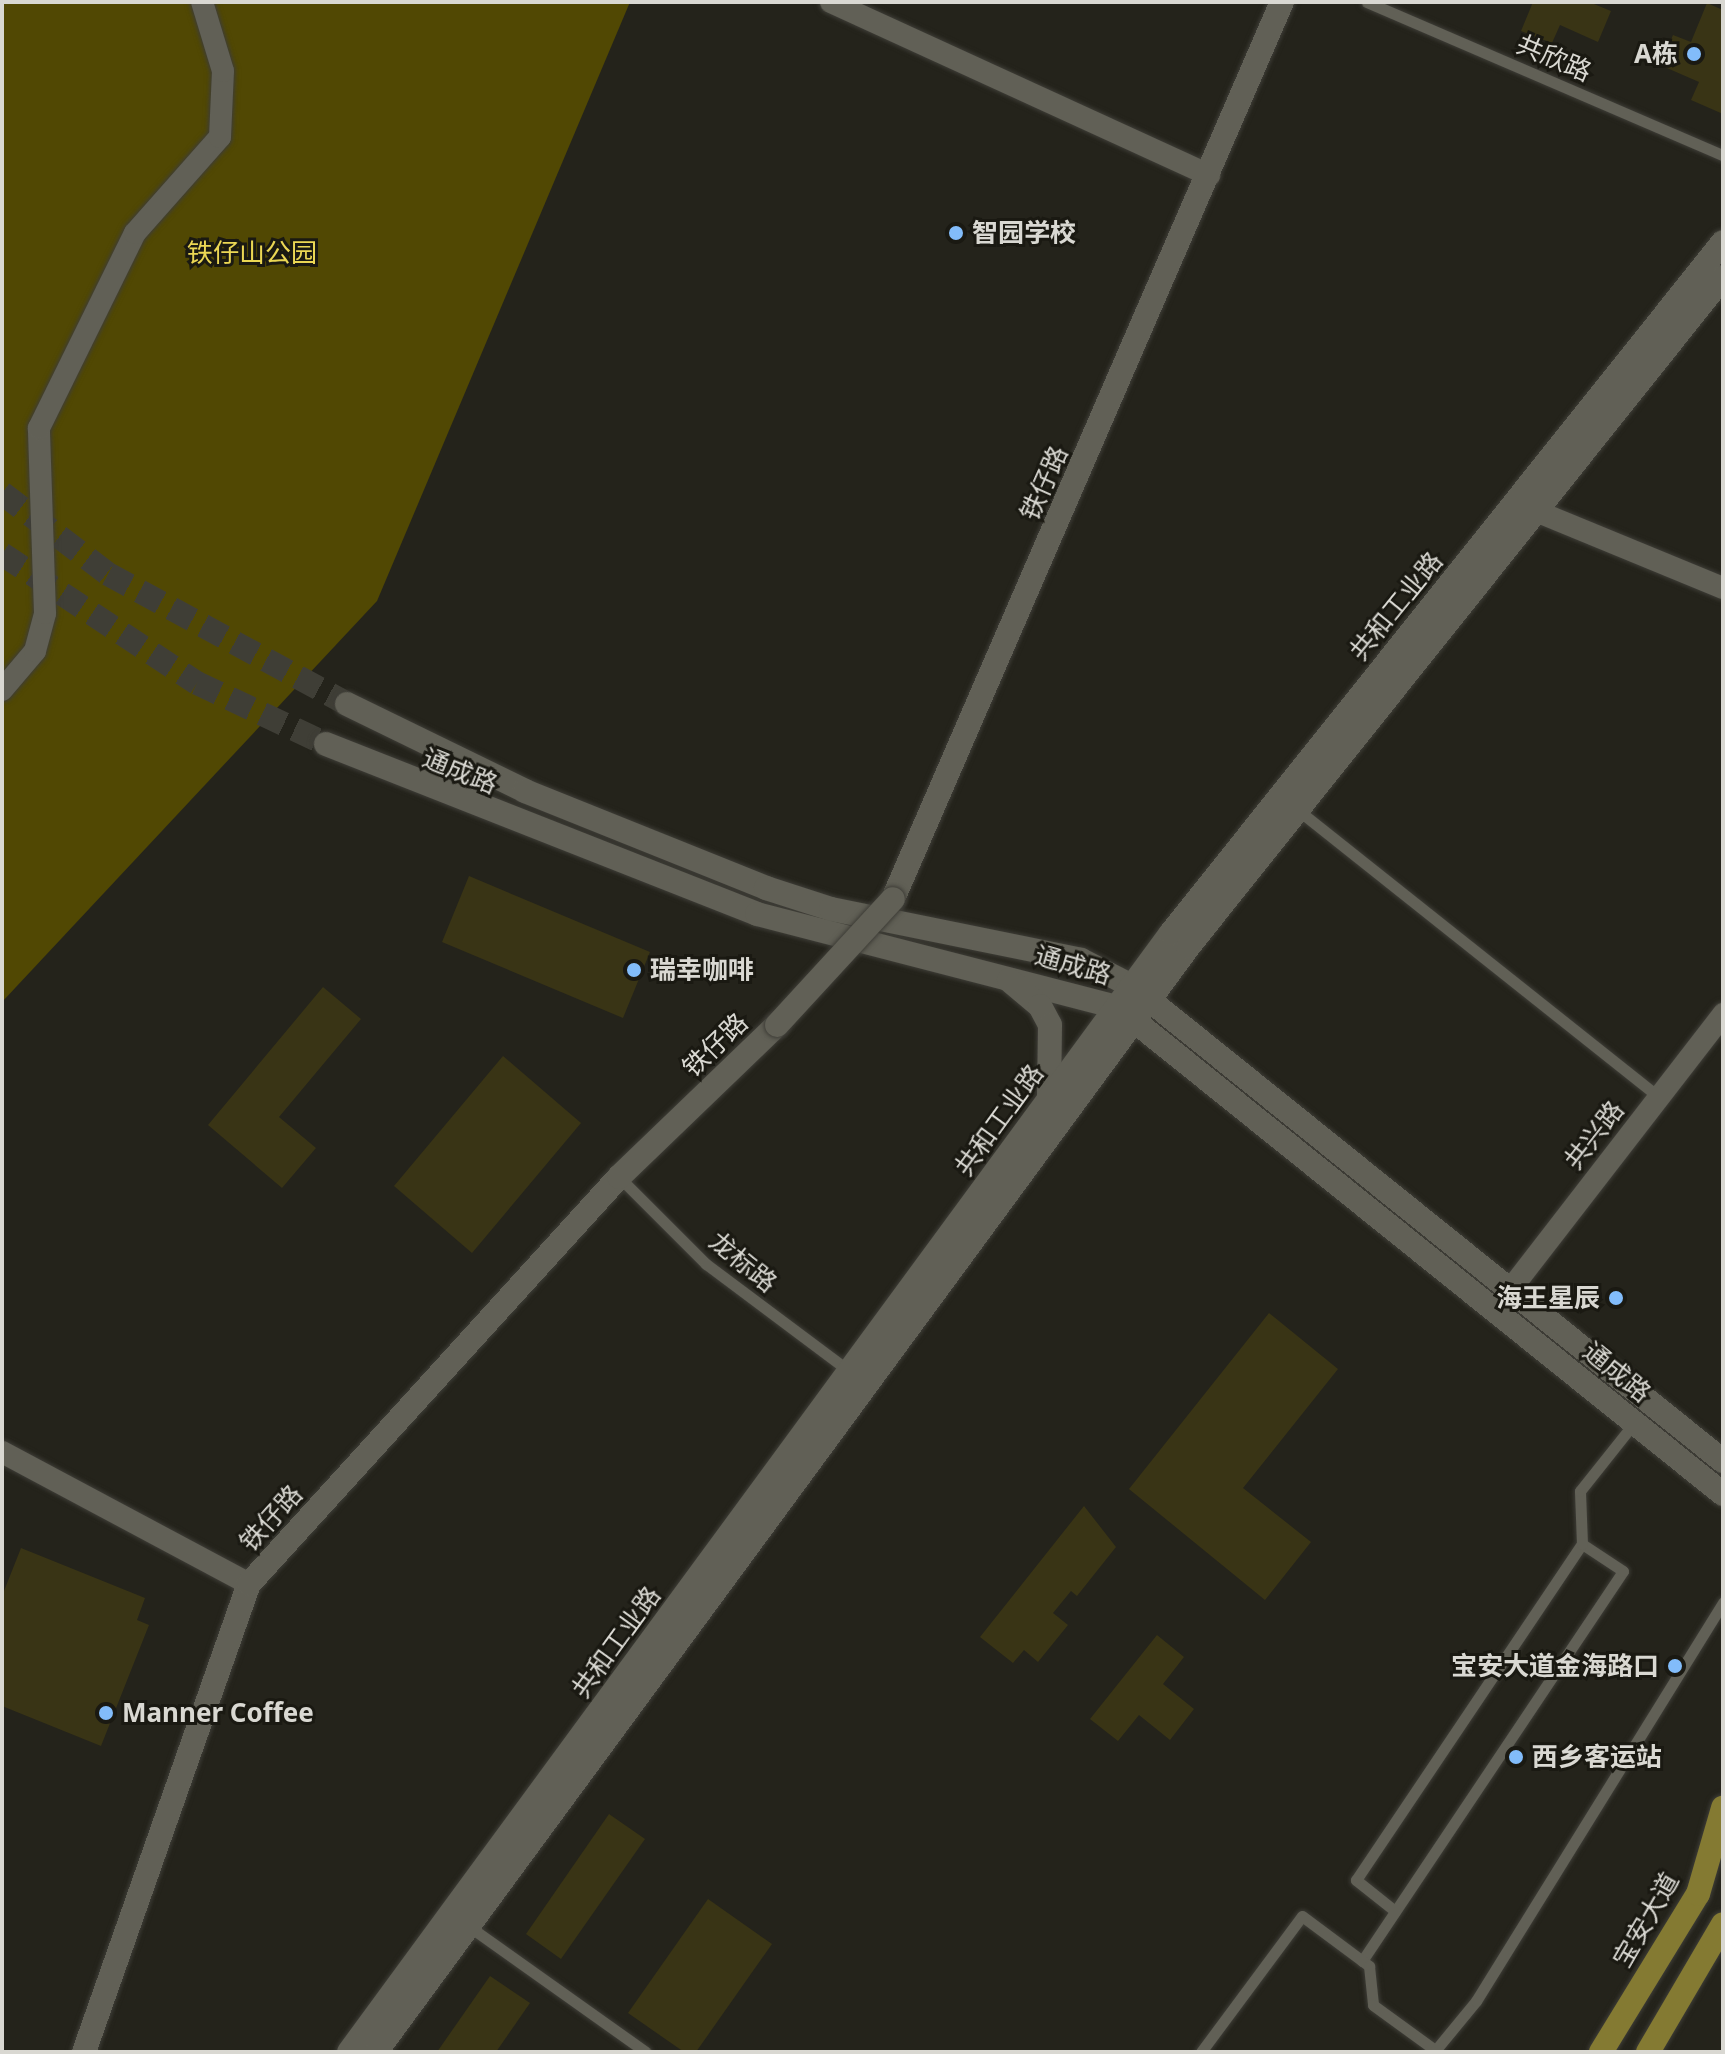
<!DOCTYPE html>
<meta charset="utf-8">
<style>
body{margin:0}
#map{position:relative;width:1725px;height:2054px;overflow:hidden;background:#24231b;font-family:"Noto Sans","Noto Sans SC",sans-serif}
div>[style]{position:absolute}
.green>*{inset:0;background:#514803}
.building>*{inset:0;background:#393415}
.secondary-tunnel>*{height:24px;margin-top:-12px;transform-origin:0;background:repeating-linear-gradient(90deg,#3f3e36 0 24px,transparent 0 36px)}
.roads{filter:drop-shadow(0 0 2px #3e3d37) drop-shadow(0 0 2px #3e3d37)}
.lane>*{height:11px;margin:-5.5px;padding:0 5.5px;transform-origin:5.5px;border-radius:5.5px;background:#616056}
.street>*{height:22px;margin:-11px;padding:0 11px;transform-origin:11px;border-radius:11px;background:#616056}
.secondary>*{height:24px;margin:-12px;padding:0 12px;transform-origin:12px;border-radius:12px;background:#616056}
.primary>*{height:24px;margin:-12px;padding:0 12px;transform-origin:12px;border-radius:12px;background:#847a32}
.bridges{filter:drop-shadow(0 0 2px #3e3d37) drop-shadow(0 0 2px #3e3d37)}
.secondary-bridge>*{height:24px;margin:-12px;padding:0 12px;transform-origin:12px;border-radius:12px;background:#616056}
.dots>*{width:22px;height:22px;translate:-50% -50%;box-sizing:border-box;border:4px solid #1a1912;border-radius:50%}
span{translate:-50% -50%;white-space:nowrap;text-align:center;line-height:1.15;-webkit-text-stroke:6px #1a1912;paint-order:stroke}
.poi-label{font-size:26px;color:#d9d8d2;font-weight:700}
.right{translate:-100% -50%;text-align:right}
.left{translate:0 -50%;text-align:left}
.street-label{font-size:26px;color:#d9d8d2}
.park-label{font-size:26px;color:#ebd754}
.frame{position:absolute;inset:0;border:4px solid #d9d8d2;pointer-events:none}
</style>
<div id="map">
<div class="green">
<i style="clip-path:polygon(2px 2px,630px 2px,377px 601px,2px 1002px)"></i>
</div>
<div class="building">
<i style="clip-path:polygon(1533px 2px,1589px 2px,1611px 11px,1598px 42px,1560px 25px,1552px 43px,1521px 31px)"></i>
<i style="clip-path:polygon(1707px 3px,1723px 10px,1723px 114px,1691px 100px,1699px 82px,1660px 65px,1673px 35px,1691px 42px)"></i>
<i style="clip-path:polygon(469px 876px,650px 952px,623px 1018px,442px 942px)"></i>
<i style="clip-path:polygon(323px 987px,361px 1019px,279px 1117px,316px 1148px,282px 1188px,208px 1125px)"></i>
<i style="clip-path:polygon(503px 1056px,581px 1123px,472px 1253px,394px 1186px)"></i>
<i style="clip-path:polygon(1269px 1313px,1338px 1369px,1243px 1488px,1311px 1542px,1265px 1600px,1129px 1489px)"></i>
<i style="clip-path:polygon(1084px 1506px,1116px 1547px,1077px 1596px,1071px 1591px,1053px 1613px,1068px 1625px,1038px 1662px,1024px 1650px,1013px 1663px,980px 1637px)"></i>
<i style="clip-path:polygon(21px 1548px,145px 1598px,137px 1620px,149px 1625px,101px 1746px,2px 1706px,2px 1596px)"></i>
<i style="clip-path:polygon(1157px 1635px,1184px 1657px,1163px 1684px,1194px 1709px,1170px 1740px,1139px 1715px,1118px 1741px,1090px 1719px)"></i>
<i style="clip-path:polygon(609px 1814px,645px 1839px,561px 1959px,526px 1934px)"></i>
<i style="clip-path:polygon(708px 1899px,772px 1944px,696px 2052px,684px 2052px,628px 2013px)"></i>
<i style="clip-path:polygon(490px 1976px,530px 2003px,496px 2052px,437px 2052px)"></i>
</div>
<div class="secondary-tunnel">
<i style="left:2px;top:493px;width:133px;rotate:37.4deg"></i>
<i style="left:108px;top:574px;width:272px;rotate:28.5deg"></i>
<i style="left:2px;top:554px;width:234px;rotate:33.5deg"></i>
<i style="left:197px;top:683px;width:143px;rotate:25.3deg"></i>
</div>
<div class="roads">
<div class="lane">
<i style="left:1367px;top:2px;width:387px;rotate:23.3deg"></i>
<i style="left:1298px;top:810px;width:461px;rotate:38.5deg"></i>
<i style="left:619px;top:1177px;width:123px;rotate:45deg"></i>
<i style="left:706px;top:1264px;width:179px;rotate:36.8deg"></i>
<i style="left:1395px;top:1911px;width:50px;rotate:-141.5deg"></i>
<i style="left:1356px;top:1880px;width:405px;rotate:-56.1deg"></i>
<i style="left:467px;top:1925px;width:219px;rotate:35.4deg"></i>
<i style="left:1362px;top:1961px;width:469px;rotate:-56.2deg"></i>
<i style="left:1623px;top:1571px;width:49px;rotate:-146.6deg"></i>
<i style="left:1582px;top:1544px;width:53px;rotate:-92.2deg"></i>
<i style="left:1580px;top:1491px;width:87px;rotate:-51.5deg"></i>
<i style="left:1201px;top:2052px;width:169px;rotate:-53.4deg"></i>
<i style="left:1302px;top:1916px;width:84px;rotate:36.7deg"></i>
<i style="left:1369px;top:1966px;width:39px;rotate:84deg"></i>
<i style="left:1373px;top:2005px;width:77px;rotate:36deg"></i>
<i style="left:1434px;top:2052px;width:66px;rotate:-50.5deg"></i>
<i style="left:1476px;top:2001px;width:469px;rotate:-58.2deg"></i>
</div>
<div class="street">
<i style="left:831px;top:2px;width:416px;rotate:24.6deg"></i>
<i style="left:1536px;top:511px;width:202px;rotate:22.4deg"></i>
<i style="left:2px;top:690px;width:51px;rotate:-49.8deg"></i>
<i style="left:35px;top:651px;width:39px;rotate:-75deg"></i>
<i style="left:45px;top:613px;width:185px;rotate:-91.9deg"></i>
<i style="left:39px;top:428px;width:217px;rotate:-63.8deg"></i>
<i style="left:135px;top:233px;width:128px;rotate:-48.5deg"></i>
<i style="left:220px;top:137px;width:66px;rotate:-87.4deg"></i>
<i style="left:223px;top:71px;width:72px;rotate:-106.9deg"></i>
<i style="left:1510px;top:1290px;width:349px;rotate:-52.3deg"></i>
<i style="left:2px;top:1452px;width:280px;rotate:28.1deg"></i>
</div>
<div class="secondary">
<i style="left:347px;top:704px;width:198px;rotate:26deg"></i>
<i style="left:525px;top:791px;width:260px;rotate:21.9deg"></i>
<i style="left:766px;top:888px;width:68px;rotate:17.9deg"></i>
<i style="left:831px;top:909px;width:255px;rotate:11.5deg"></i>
<i style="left:1081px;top:960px;width:57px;rotate:27deg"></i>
<i style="left:1132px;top:986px;width:758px;rotate:38.79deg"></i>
<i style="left:326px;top:744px;width:463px;rotate:21.5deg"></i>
<i style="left:757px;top:914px;width:372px;rotate:14.5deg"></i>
<i style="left:1117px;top:1007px;width:777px;rotate:38.79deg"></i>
<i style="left:893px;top:899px;width:978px;rotate:-66.56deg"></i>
<i style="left:1009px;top:980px;width:40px;rotate:40deg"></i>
<i style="left:1040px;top:1006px;width:21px;rotate:62deg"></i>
<i style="left:1050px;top:1025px;width:72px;rotate:90.8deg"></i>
<i style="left:84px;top:2052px;width:496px;rotate:-70.6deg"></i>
<i style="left:249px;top:1584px;width:550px;rotate:-47.73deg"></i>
<i style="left:619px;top:1177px;width:219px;rotate:-43.9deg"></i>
<i style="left:349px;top:2052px;width:1388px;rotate:-53.7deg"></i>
<i style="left:1171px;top:933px;width:884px;rotate:-51.38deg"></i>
<i style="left:376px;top:2052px;width:1373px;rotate:-53.68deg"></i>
<i style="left:1189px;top:946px;width:856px;rotate:-51.4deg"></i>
</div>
<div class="primary">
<i style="left:1601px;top:2052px;width:185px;rotate:-58.5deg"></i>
<i style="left:1698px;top:1894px;width:90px;rotate:-73.8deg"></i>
<i style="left:1648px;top:2052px;width:148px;rotate:-59.6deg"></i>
</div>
</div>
<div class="bridges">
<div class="secondary-bridge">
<i style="left:777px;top:1025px;width:171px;rotate:-47.4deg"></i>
</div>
</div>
<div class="dots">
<i style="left:1694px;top:54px;background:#82bcfa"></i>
<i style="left:956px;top:233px;background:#82bcfa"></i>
<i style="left:634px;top:970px;background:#82bcfa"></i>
<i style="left:1616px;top:1298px;background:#82bcfa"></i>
<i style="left:1675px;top:1666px;background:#82bcfa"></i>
<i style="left:106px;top:1713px;background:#82bcfa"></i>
<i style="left:1516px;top:1757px;background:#82bcfa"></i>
</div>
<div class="poi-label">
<span class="right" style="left:1678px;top:54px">A栋</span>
<span class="left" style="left:972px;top:233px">智园学校</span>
<span class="left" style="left:650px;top:970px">瑞幸咖啡</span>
<span class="right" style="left:1600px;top:1298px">海王星辰</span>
<span class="right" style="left:1659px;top:1666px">宝安大道金海路口</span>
<span class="left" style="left:122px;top:1713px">Manner Coffee</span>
<span class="left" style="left:1532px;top:1757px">西乡客运站</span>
</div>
<div class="street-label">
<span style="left:1554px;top:58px;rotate:23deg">共欣路</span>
<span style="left:1044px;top:483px;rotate:-66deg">铁仔路</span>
<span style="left:1396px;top:606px;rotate:-51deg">共和工业路</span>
<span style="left:460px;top:771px;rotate:22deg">通成路</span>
<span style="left:1073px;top:965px;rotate:16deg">通成路</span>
<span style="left:715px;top:1045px;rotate:-44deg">铁仔路</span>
<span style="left:999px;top:1120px;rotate:-54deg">共和工业路</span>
<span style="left:1594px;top:1135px;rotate:-52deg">共兴路</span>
<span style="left:743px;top:1262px;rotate:39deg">龙标路</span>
<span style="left:1617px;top:1372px;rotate:39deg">通成路</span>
<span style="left:271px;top:1518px;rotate:-48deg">铁仔路</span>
<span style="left:616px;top:1642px;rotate:-54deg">共和工业路</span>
<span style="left:1646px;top:1920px;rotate:-60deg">宝安大道</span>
</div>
<div class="park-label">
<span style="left:252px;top:253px">铁仔山公园</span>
</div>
<div class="frame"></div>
</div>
